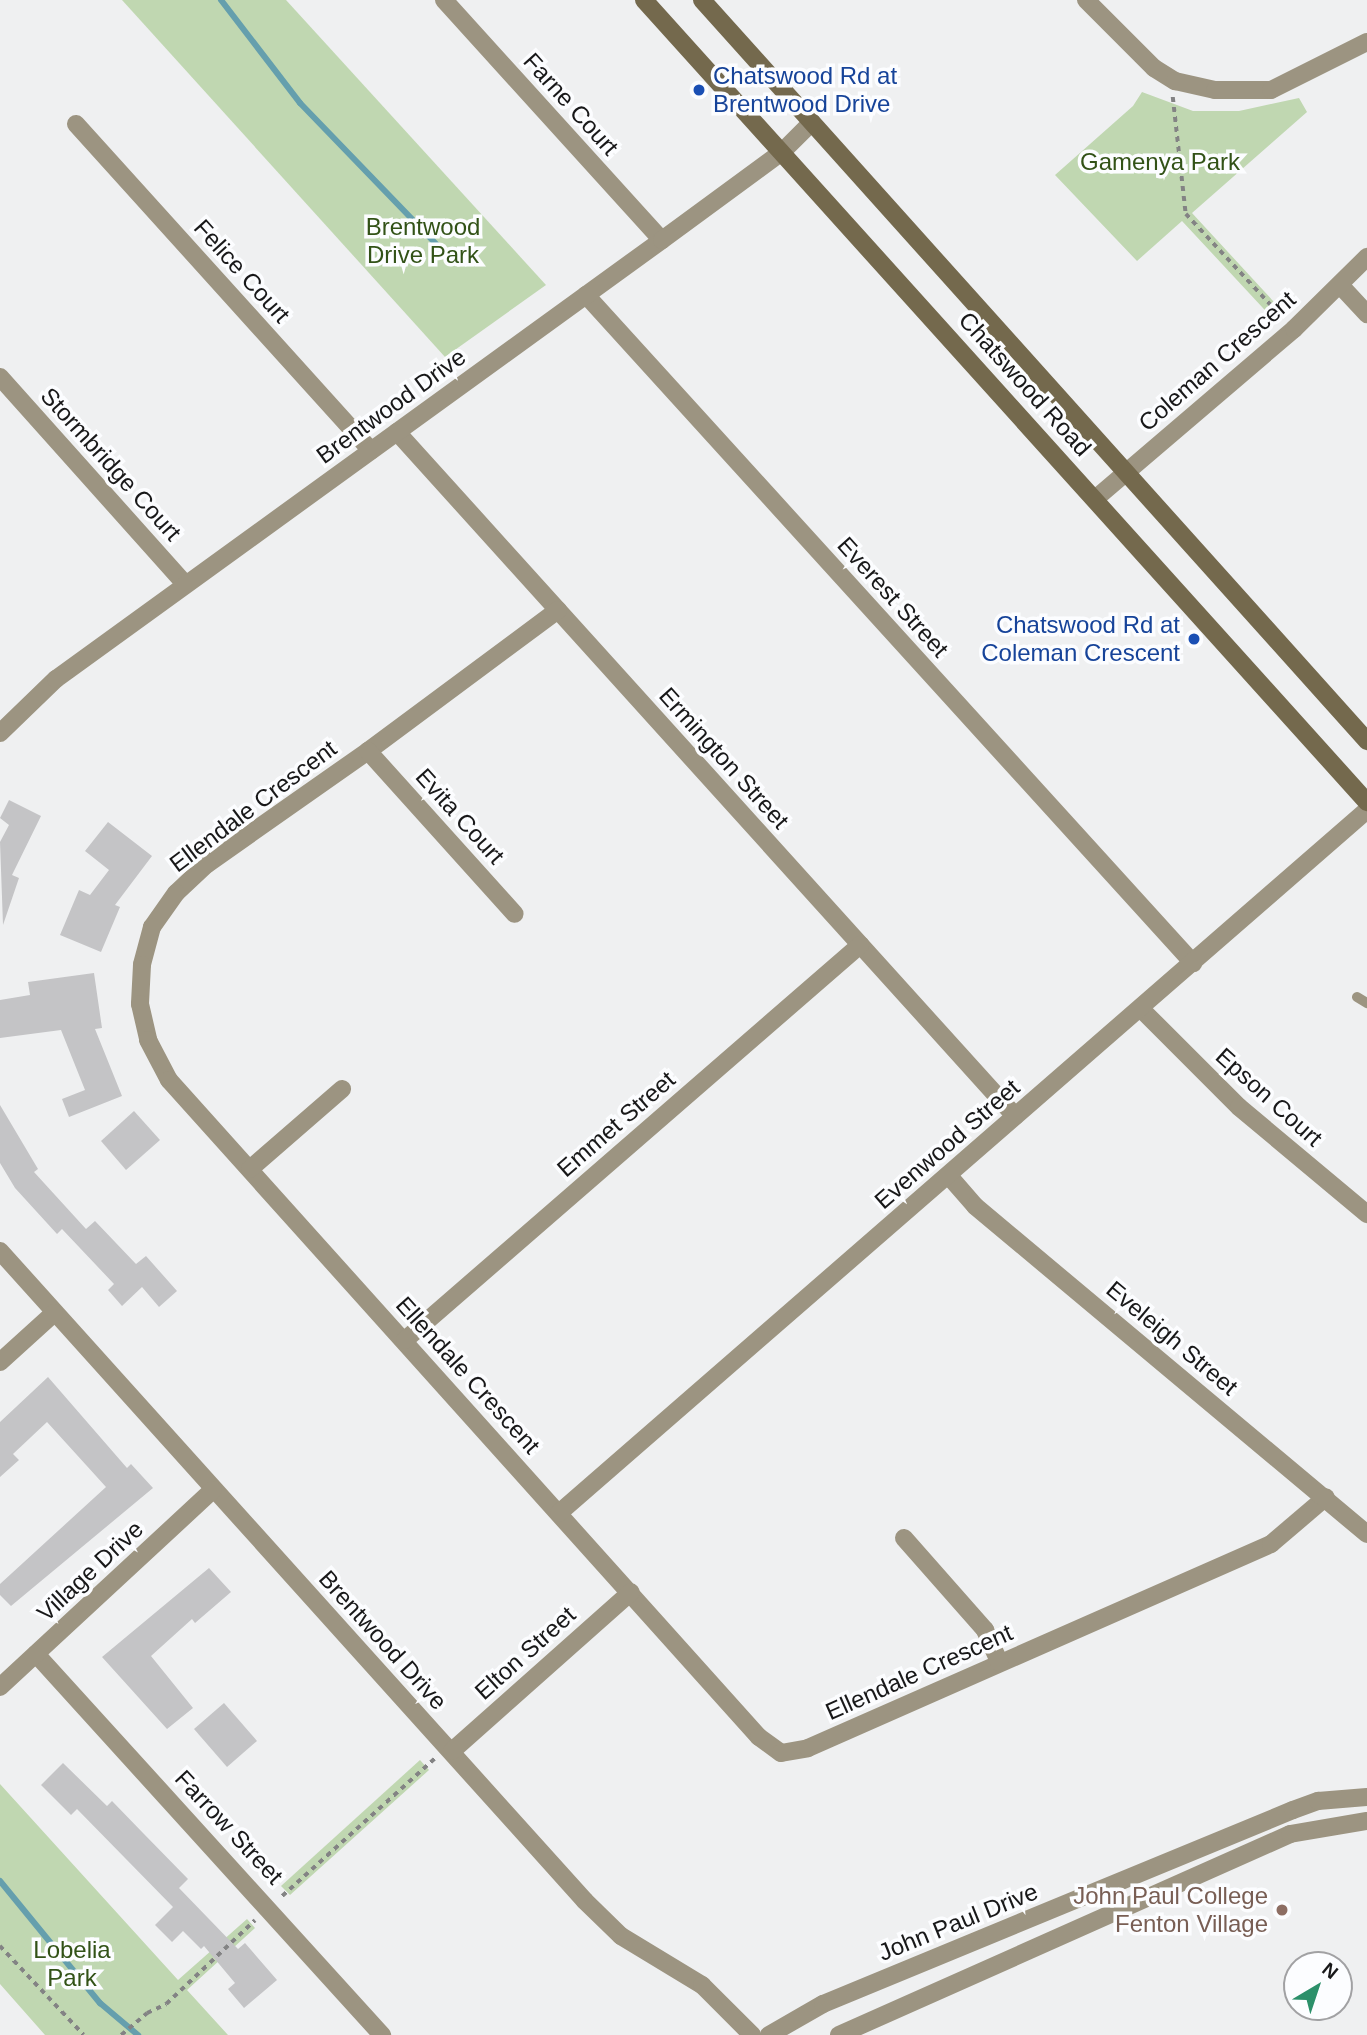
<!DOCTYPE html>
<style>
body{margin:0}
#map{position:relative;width:1367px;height:2035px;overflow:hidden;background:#eff0f1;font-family:Arial,sans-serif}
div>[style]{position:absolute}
.green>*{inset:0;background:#c0d7b1}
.stream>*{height:6px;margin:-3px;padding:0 3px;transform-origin:3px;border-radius:3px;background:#659fad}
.building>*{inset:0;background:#c4c4c6}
.path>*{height:3.5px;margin-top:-1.75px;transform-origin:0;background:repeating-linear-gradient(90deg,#838384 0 5px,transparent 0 10px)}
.service>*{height:10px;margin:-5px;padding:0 5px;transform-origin:5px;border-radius:5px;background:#9c9481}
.minor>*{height:18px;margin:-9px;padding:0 9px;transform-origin:9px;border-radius:9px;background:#9c9481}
.tertiary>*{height:18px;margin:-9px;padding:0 9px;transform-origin:9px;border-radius:9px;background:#9c9481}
.secondary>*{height:18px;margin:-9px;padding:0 9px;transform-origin:9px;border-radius:9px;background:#74694d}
.dots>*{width:19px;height:19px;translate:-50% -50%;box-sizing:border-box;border:4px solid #fcfdff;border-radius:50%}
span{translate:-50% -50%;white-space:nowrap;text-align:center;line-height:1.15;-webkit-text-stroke:7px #fcfdff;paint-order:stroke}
.transit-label{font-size:24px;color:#164399}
.left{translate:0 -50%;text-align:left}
.right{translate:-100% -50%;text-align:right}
.street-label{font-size:24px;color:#181819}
.park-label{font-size:24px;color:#325217}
.education-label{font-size:24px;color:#785e54}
.north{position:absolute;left:1283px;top:1951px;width:70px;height:70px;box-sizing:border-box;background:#fcfdff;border:2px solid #a1a1a3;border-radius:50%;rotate:39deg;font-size:19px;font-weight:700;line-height:28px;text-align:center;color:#181819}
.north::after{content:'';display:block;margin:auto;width:24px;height:32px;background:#2c906a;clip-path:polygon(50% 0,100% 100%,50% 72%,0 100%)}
</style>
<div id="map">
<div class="green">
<i style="clip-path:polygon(122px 0,286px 0,546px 285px,445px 357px)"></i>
<i style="clip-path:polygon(1142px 92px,1193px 111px,1239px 111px,1299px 98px,1307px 112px,1192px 213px,1286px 315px,1277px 323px,1182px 221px,1137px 261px,1055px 175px,1133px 106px)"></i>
<i style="clip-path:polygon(420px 1760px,429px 1770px,290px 1895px,281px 1886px)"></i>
<i style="clip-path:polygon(0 1784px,178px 1980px,247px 1919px,255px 1928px,187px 1990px,228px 2035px,45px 2035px,0 1984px)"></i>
</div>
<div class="stream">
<i style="left:221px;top:0;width:130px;rotate:52.5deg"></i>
<i style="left:300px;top:103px;width:213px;rotate:46deg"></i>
<i style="left:0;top:1881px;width:158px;rotate:50.7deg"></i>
<i style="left:100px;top:2003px;width:50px;rotate:40.1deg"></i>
</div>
<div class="building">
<i style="clip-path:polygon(9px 800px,41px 816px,12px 875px,19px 878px,3px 925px,0 842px,9px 825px,0 818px)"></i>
<i style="clip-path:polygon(108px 822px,152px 856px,115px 905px,120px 907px,101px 952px,60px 935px,79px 890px,90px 895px,109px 870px,85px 851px)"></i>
<i style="clip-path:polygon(94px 973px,102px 1028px,95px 1029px,122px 1096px,69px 1117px,62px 1099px,85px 1090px,61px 1030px,0 1038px,0 1000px,30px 995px,28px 982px)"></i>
<i style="clip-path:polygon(0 1105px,38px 1169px,34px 1172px,86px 1229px,95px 1221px,136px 1264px,146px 1256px,177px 1291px,159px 1307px,142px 1287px,122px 1306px,108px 1290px,114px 1284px,62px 1229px,57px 1234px,15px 1188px,0 1163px)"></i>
<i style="clip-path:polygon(134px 1111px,160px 1140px,126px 1170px,101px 1141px)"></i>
<i style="clip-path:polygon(48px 1377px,127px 1468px,131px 1464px,153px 1488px,11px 1606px,0 1595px,0 1584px,106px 1487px,47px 1422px,13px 1454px,19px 1460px,0 1477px,0 1422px)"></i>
<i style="clip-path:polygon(209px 1568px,231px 1592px,195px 1623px,192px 1619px,151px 1656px,193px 1708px,167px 1729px,102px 1657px)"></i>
<i style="clip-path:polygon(224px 1703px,257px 1741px,227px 1767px,194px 1729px)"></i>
<i style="clip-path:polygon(63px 1763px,107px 1806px,112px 1801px,144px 1834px,188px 1879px,179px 1888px,238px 1949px,245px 1943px,277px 1980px,244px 2008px,228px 1989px,235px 1983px,204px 1946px,201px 1949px,183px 1931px,172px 1942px,155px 1925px,173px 1907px,77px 1809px,71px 1815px,41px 1785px)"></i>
</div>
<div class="path">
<i style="left:1173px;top:97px;width:118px;rotate:83.7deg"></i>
<i style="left:1186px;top:214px;width:141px;rotate:47deg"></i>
<i style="left:282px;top:1896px;width:205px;rotate:-42deg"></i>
<i style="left:0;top:1946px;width:122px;rotate:46.7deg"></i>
<i style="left:121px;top:2035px;width:34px;rotate:-40deg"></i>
<i style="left:147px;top:2013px;width:21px;rotate:-25deg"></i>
<i style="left:166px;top:2004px;width:122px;rotate:-43.3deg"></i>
</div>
<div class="service">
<i style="left:1357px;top:997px;width:12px;rotate:31deg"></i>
</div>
<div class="minor">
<i style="left:444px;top:0;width:324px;rotate:47.8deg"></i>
<i style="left:1086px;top:0;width:96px;rotate:45deg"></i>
<i style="left:1154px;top:68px;width:25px;rotate:32deg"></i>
<i style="left:1175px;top:81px;width:41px;rotate:12.7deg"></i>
<i style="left:1215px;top:90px;width:56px"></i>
<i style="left:1271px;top:90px;width:107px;rotate:-26.6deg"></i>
<i style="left:76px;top:124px;width:440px;rotate:47.9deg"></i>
<i style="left:1340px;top:285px;width:40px;rotate:47deg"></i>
<i style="left:586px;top:295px;width:903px;rotate:47.74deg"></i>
<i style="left:0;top:377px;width:278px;rotate:48.2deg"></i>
<i style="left:397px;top:432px;width:922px;rotate:47.9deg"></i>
<i style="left:1095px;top:499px;width:262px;rotate:-40.5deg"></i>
<i style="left:1294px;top:329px;width:103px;rotate:-44.6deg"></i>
<i style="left:558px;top:610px;width:237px;rotate:143.4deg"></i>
<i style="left:368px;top:751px;width:197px;rotate:144.9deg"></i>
<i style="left:207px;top:864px;width:42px;rotate:136.9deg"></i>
<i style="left:176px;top:893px;width:42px;rotate:125.2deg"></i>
<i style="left:152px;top:927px;width:39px;rotate:105deg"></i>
<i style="left:142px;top:965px;width:39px;rotate:93deg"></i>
<i style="left:140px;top:1004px;width:37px;rotate:77deg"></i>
<i style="left:148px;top:1040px;width:45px;rotate:62.3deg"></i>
<i style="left:169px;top:1080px;width:883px;rotate:48.08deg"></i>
<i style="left:759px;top:1737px;width:27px;rotate:36deg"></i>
<i style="left:781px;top:1753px;width:27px;rotate:-10deg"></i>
<i style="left:808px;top:1748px;width:506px;rotate:-23.78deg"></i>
<i style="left:1271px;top:1544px;width:72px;rotate:-40.5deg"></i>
<i style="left:0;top:733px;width:78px;rotate:-44deg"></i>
<i style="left:56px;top:679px;width:748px;rotate:-35.92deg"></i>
<i style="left:662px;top:240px;width:149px;rotate:-36.3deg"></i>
<i style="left:782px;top:152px;width:42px;rotate:-45deg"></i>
<i style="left:368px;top:751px;width:219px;rotate:48deg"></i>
<i style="left:1142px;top:1010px;width:137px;rotate:45deg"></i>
<i style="left:1239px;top:1107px;width:167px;rotate:39.9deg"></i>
<i style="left:250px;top:1169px;width:122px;rotate:-41deg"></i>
<i style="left:949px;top:1176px;width:40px;rotate:49deg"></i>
<i style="left:975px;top:1206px;width:511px;rotate:39.92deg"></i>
<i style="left:0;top:1251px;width:874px;rotate:48.01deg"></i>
<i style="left:585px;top:1901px;width:50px;rotate:44.2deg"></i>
<i style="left:621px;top:1936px;width:95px;rotate:31.2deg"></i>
<i style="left:702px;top:1985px;width:71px;rotate:45deg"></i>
<i style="left:405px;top:1340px;width:603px;rotate:-40.96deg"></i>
<i style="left:0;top:1362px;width:73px;rotate:-42.2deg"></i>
<i style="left:559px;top:1513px;width:1071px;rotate:-41.02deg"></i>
<i style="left:904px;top:1538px;width:123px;rotate:48.6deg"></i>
<i style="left:985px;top:1630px;width:35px;rotate:66deg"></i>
<i style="left:36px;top:1654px;width:515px;rotate:47.76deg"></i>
<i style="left:0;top:1687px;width:290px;rotate:-42.8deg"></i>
<i style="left:452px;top:1751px;width:239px;rotate:-41.6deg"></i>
</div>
<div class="tertiary">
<i style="left:769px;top:2035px;width:62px;rotate:-29.9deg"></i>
<i style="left:823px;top:2004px;width:508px;rotate:-22.43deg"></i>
<i style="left:1293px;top:1810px;width:27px;rotate:-20deg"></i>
<i style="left:1318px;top:1801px;width:49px;rotate:-4.7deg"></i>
<i style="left:839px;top:2035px;width:494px;rotate:-24deg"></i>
<i style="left:1290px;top:1834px;width:78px;rotate:-9.6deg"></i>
</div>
<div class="secondary">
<i style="left:644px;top:0;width:1080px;rotate:47.97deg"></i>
<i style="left:702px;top:0;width:996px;rotate:48.09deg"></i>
</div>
<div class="dots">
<i style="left:699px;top:90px;background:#1a4fb4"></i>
<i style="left:1194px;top:639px;background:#1a4fb4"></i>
<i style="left:1282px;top:1910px;background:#8d6e63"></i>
</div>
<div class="transit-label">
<span class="left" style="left:713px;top:90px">Chatswood Rd at<br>Brentwood Drive</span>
<span class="right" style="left:1180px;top:639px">Chatswood Rd at<br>Coleman Crescent</span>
</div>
<div class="street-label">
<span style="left:571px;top:104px;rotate:48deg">Farne Court</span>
<span style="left:242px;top:271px;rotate:48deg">Felice Court</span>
<span style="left:1217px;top:361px;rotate:-41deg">Coleman Crescent</span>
<span style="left:1025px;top:384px;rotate:48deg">Chatswood Road</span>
<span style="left:391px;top:406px;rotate:-36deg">Brentwood Drive</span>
<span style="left:111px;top:464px;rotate:48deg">Stormbridge Court</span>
<span style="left:893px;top:597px;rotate:48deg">Everest Street</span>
<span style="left:724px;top:758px;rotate:48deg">Ermington Street</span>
<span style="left:253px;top:806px;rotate:-37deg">Ellendale Crescent</span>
<span style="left:460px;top:816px;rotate:48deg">Evita Court</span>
<span style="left:1269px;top:1097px;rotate:42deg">Epson Court</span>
<span style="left:616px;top:1124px;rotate:-41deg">Emmet Street</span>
<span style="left:947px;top:1144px;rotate:-41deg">Evenwood Street</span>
<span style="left:1172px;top:1338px;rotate:40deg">Eveleigh Street</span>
<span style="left:468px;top:1375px;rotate:48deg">Ellendale Crescent</span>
<span style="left:90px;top:1571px;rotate:-43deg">Village Drive</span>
<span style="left:383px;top:1640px;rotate:48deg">Brentwood Drive</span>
<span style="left:525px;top:1653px;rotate:-42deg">Elton Street</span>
<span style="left:919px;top:1672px;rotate:-24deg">Ellendale Crescent</span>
<span style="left:229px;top:1827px;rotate:47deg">Farrow Street</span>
<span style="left:958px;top:1922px;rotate:-22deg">John Paul Drive</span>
</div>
<div class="park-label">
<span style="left:1160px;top:162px">Gamenya Park</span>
<span style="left:423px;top:241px">Brentwood<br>Drive Park</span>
<span style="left:72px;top:1964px">Lobelia<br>Park</span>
</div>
<div class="education-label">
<span class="right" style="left:1268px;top:1910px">John Paul College<br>Fenton Village</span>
</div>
<div class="north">N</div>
</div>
